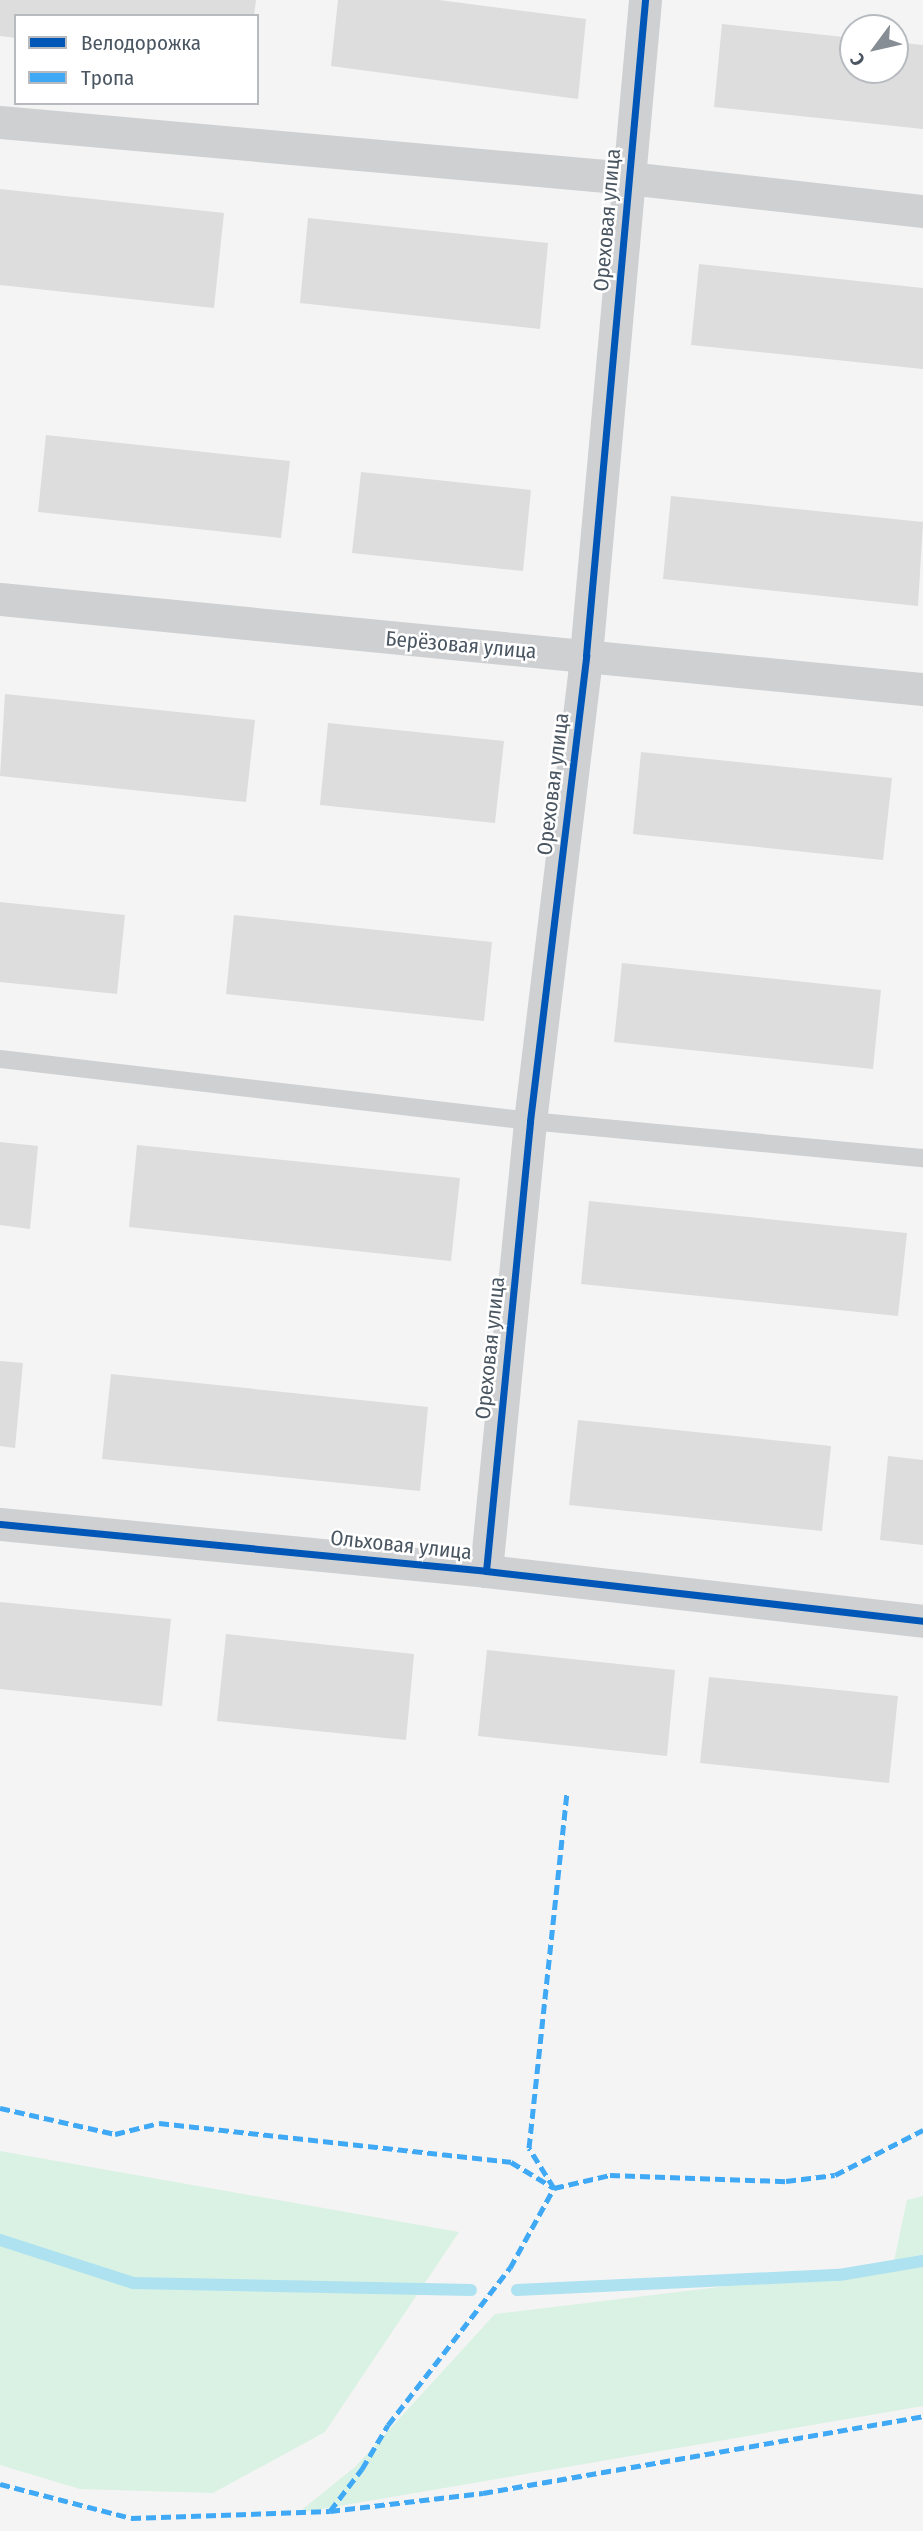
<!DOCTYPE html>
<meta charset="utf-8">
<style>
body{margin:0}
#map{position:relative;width:923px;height:2531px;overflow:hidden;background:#f4f4f4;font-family:"Fira Sans Condensed",sans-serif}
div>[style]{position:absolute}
.green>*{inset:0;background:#d9f2e3}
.stream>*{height:12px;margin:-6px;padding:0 6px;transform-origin:6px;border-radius:6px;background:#aee2f0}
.building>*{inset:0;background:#ddddde}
.service>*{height:18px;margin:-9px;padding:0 9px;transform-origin:9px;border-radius:9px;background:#ced0d2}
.minor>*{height:33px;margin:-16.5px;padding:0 16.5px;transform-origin:16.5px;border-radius:16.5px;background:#ced0d2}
.quiet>*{height:5px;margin-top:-2.5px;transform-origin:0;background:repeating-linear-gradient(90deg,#3fa9f5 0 10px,transparent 0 15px)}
.cycleway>*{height:7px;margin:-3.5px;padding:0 3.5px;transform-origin:3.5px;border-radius:3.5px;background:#0057b8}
span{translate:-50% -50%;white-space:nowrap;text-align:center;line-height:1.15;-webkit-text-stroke:5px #fff;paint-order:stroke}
.street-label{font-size:21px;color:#4a5661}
.legend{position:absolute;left:14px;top:14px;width:245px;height:91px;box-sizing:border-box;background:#fff;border:2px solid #b7bbc0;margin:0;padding:9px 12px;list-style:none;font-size:21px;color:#4a5661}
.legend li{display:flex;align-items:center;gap:14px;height:35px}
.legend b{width:35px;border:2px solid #b7bbc0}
.north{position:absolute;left:839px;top:14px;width:70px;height:70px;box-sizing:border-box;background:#fff;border:2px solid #b7bbc0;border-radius:50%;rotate:237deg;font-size:19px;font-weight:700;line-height:28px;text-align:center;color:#4a5661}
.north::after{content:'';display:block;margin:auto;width:24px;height:32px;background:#868d94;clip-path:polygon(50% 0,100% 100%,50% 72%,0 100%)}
</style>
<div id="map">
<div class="green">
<i style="clip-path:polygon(0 2151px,459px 2232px,325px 2432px,213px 2493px,80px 2489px,0 2465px)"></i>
<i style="clip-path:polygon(923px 2196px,923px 2406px,298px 2513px,356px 2466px,495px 2314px,893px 2266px,907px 2200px)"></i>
</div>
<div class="stream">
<i style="left:0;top:2240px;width:140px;rotate:17.9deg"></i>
<i style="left:133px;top:2283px;width:338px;rotate:1.2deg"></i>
<i style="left:517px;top:2290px;width:322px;rotate:-2.7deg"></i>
<i style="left:839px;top:2275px;width:85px;rotate:-9.5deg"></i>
</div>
<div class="building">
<i style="clip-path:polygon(0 0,256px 0,254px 16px,16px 16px,16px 38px,0 36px)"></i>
<i style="clip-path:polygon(338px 0,439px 0,586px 19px,578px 99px,331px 66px)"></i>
<i style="clip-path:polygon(722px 24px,853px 38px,853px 70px,895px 70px,895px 42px,923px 45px,923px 129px,714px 107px)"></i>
<i style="clip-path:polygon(0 189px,224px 213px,214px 308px,0 285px)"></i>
<i style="clip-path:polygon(308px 218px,548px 243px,540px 329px,300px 303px)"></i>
<i style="clip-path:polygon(699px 264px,923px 288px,923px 369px,691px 345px)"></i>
<i style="clip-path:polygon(46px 435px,290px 461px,281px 538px,38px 512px)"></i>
<i style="clip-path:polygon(361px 472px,531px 490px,523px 571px,352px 553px)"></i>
<i style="clip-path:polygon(671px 496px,923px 522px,918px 606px,663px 579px)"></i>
<i style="clip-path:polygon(5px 694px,255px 720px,246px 802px,0 776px)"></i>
<i style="clip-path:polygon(328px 723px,504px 741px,495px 823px,320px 805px)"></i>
<i style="clip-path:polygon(641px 752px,892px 778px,883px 860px,633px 834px)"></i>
<i style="clip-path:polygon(0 902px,125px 915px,117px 994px,0 982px)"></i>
<i style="clip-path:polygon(234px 915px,492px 942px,484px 1021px,226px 994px)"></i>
<i style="clip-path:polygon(622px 963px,881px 990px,873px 1069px,614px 1042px)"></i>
<i style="clip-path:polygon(0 1142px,38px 1146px,30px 1229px,0 1225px)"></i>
<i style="clip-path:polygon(137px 1145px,460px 1178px,451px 1261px,129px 1227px)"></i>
<i style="clip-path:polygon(589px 1201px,907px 1233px,898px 1316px,581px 1284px)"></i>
<i style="clip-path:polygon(0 1361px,23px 1363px,15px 1448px,0 1446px)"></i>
<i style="clip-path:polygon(111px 1374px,428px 1407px,420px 1491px,102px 1459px)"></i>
<i style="clip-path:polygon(578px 1420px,831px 1446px,822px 1531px,569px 1505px)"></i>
<i style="clip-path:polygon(888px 1456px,923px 1460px,923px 1545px,880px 1540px)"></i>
<i style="clip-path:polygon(0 1602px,171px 1619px,162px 1706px,0 1689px)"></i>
<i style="clip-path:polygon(226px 1634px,414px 1654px,406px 1740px,217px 1721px)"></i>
<i style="clip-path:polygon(487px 1650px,675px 1670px,667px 1756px,478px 1736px)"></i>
<i style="clip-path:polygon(709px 1677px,898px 1696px,889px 1783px,700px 1763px)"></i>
</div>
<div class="service">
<i style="left:0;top:1059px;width:534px;rotate:6.67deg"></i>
<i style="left:530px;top:1121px;width:395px;rotate:5.4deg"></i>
</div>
<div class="minor">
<i style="left:0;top:122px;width:630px;rotate:5.1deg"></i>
<i style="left:628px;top:178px;width:297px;rotate:6.4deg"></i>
<i style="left:0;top:599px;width:927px;rotate:5.57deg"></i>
<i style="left:0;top:1524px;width:488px;rotate:5.5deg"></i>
<i style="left:486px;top:1571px;width:440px;rotate:6.5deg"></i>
<i style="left:486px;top:1571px;width:452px;rotate:-84.4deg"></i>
<i style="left:530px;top:1121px;width:469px;rotate:-83.1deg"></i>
<i style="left:586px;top:655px;width:658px;rotate:-84.85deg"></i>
</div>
<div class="quiet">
<i style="left:0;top:2108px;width:118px;rotate:12.7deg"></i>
<i style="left:115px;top:2134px;width:45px;rotate:-14deg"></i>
<i style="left:159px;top:2123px;width:354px;rotate:6.3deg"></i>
<i style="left:511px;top:2162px;width:50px;rotate:31.2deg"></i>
<i style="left:554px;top:2188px;width:57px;rotate:-13.1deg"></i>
<i style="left:610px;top:2175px;width:176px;rotate:2deg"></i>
<i style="left:786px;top:2181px;width:49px;rotate:-7deg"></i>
<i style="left:835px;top:2175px;width:99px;rotate:-27.1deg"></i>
<i style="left:0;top:2484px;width:135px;rotate:14.5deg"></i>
<i style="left:131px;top:2518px;width:199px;rotate:-2deg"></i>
<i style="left:330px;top:2511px;width:53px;rotate:-52.7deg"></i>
<i style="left:362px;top:2469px;width:51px;rotate:-59.4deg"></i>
<i style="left:388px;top:2425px;width:199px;rotate:-52.2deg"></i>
<i style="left:510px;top:2268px;width:91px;rotate:-61.2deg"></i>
<i style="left:554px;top:2188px;width:47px;rotate:-122deg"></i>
<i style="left:529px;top:2148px;width:359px;rotate:-83.9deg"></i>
<i style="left:330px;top:2511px;width:154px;rotate:-6.7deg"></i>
<i style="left:483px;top:2493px;width:447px;rotate:-9.9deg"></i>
</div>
<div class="cycleway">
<i style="left:0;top:1524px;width:488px;rotate:5.5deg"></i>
<i style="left:486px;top:1571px;width:440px;rotate:6.5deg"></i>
<i style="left:486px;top:1571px;width:452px;rotate:-84.4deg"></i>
<i style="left:530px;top:1121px;width:469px;rotate:-83.1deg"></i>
<i style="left:586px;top:655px;width:658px;rotate:-84.85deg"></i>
</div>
<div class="street-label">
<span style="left:607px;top:220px;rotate:-85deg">Ореховая улица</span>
<span style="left:461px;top:645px;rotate:5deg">Берёзовая улица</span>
<span style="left:553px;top:784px;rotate:-83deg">Ореховая улица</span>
<span style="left:490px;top:1348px;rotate:-84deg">Ореховая улица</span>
<span style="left:401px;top:1545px;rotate:6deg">Ольховая улица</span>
</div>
<ul class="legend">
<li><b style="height:9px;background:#0057b8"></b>Велодорожка</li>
<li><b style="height:9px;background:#3fa9f5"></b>Тропа</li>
</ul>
<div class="north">С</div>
</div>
